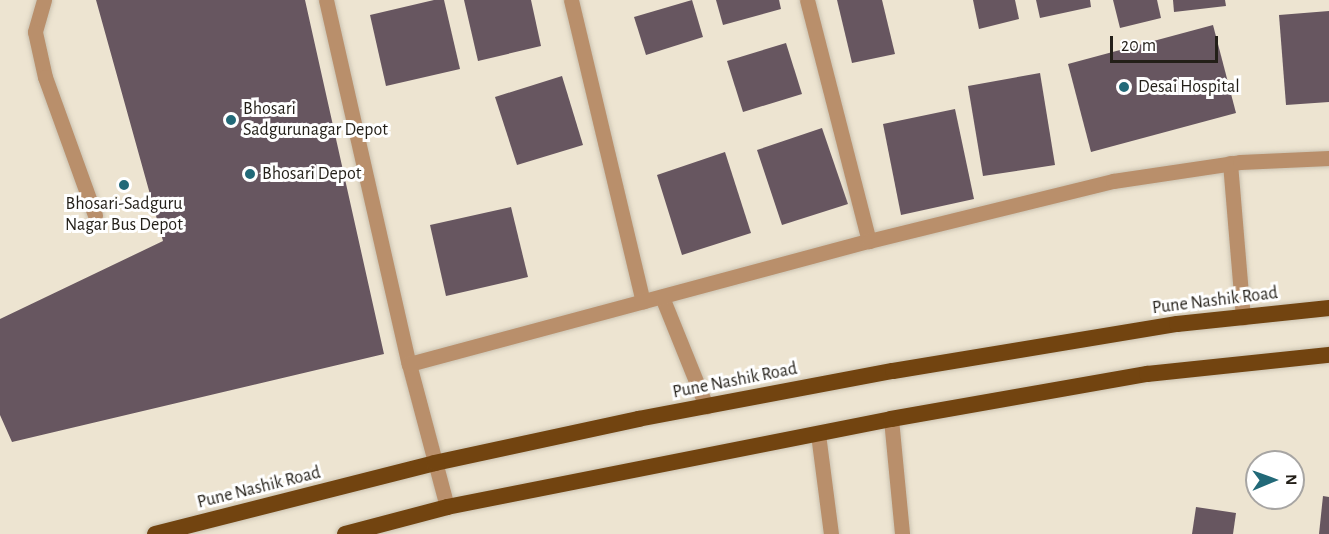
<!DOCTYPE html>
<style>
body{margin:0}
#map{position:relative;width:1329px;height:534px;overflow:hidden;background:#ede4d1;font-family:"Alegreya Sans",sans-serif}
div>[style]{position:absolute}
.building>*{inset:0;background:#675660}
.roads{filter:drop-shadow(0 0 2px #c9c1b0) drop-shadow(0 0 2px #c9c1b0)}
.service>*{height:15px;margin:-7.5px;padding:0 7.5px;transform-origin:7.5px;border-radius:7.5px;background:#b98f6b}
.minor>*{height:15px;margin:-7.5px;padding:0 7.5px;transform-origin:7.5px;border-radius:7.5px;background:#b98f6b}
.trunk>*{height:16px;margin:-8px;padding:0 8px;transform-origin:8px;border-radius:8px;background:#724410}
.dots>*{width:16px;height:16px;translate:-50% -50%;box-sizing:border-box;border:3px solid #fff;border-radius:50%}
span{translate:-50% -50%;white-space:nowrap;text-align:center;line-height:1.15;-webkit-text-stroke:6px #fff;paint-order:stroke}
.poi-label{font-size:18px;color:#231f18}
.left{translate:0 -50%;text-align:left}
.street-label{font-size:18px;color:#231f18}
.north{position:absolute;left:1245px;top:450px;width:60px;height:60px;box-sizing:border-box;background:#fff;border:2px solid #a7a5a3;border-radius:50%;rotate:89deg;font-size:16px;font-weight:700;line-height:24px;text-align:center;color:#231f18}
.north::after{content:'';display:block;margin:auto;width:21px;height:27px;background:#226978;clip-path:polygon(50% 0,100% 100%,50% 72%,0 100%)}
.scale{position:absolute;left:1110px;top:36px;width:108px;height:27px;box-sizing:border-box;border:3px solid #231f18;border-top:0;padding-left:8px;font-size:18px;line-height:21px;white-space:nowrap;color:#231f18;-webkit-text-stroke:4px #fff;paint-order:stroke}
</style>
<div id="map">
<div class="building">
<i style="clip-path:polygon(96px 0,305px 0,384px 354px,12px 442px,0 415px,0 319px,163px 241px)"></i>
<i style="clip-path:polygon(434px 0,444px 0,460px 69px,386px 86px,370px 15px)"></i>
<i style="clip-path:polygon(464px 0,531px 0,541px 46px,478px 61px)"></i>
<i style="clip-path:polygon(692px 0,703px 37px,646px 55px,634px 17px)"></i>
<i style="clip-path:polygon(716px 0,779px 0,781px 9px,723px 25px)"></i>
<i style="clip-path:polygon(837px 0,882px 0,895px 54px,852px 63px)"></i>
<i style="clip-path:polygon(973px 0,1015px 0,1019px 19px,979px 29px)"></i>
<i style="clip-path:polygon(1036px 0,1090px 0,1091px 7px,1040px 18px)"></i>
<i style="clip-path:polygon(1113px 0,1157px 0,1161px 18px,1120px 28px)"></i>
<i style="clip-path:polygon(1173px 0,1225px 0,1226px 6px,1174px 12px)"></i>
<i style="clip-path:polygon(1329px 11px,1329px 102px,1286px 105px,1279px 15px)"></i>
<i style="clip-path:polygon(1213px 25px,1236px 113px,1091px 152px,1068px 64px)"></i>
<i style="clip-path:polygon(786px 43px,802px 94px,743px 112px,727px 61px)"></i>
<i style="clip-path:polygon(1040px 73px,1055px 165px,983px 176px,968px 86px)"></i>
<i style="clip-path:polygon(562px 76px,583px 145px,517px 165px,495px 97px)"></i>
<i style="clip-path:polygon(955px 109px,974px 199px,901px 215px,883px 124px)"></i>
<i style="clip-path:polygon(822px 128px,848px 204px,782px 225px,757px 150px)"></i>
<i style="clip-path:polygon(725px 152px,751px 233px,682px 255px,657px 175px)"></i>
<i style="clip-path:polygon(511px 207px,528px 277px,446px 296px,430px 225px)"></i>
<i style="clip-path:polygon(1323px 496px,1329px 497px,1329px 534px,1319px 534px)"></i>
<i style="clip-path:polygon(1196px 507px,1236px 513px,1233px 534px,1192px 534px)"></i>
</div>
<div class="roads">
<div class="service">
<i style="left:44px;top:0;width:33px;rotate:106deg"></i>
<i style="left:35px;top:32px;width:46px;rotate:77.5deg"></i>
<i style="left:45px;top:77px;width:147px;rotate:70.1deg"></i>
<i style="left:818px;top:434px;width:101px;rotate:82.6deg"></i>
</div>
<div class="minor">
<i style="left:326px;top:0;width:373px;rotate:77.2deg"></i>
<i style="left:409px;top:364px;width:148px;rotate:75.1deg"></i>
<i style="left:571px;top:0;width:310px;rotate:76.6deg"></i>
<i style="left:807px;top:0;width:249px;rotate:75.6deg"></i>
<i style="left:1230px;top:163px;width:155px;rotate:85.2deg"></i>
<i style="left:662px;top:297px;width:118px;rotate:68deg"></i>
<i style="left:409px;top:364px;width:476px;rotate:-15deg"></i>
<i style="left:869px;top:241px;width:251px;rotate:-13.8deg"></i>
<i style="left:1113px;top:181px;width:128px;rotate:-8.5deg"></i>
<i style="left:1240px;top:162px;width:89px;rotate:-2.6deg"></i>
<i style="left:891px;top:419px;width:116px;rotate:84.5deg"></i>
</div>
<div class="trunk">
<i style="left:155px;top:534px;width:289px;rotate:-14.2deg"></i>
<i style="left:435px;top:463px;width:208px;rotate:-12.2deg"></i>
<i style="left:638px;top:419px;width:259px;rotate:-10.7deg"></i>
<i style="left:893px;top:371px;width:288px;rotate:-9.4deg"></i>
<i style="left:1177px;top:324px;width:153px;rotate:-6deg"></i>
<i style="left:345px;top:534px;width:106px;rotate:-14.8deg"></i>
<i style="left:447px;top:507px;width:453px;rotate:-11.2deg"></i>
<i style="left:891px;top:419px;width:260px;rotate:-10deg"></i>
<i style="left:1147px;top:374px;width:183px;rotate:-6deg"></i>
</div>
</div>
<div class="dots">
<i style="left:1124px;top:87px;background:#226978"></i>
<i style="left:231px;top:120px;background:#226978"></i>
<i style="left:250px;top:174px;background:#226978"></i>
<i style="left:124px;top:185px;background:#226978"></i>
</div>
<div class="poi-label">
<span class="left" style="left:1138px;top:87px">Desai Hospital</span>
<span class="left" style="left:243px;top:120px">Bhosari<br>Sadgurunagar Depot</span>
<span class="left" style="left:262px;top:174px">Bhosari Depot</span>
<span style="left:124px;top:215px">Bhosari-Sadguru<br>Nagar Bus Depot</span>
</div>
<div class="street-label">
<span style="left:1215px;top:301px;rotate:-7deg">Pune Nashik Road</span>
<span style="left:735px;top:381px;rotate:-11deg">Pune Nashik Road</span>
<span style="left:259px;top:488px;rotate:-14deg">Pune Nashik Road</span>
</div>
<div class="north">N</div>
<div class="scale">20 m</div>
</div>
